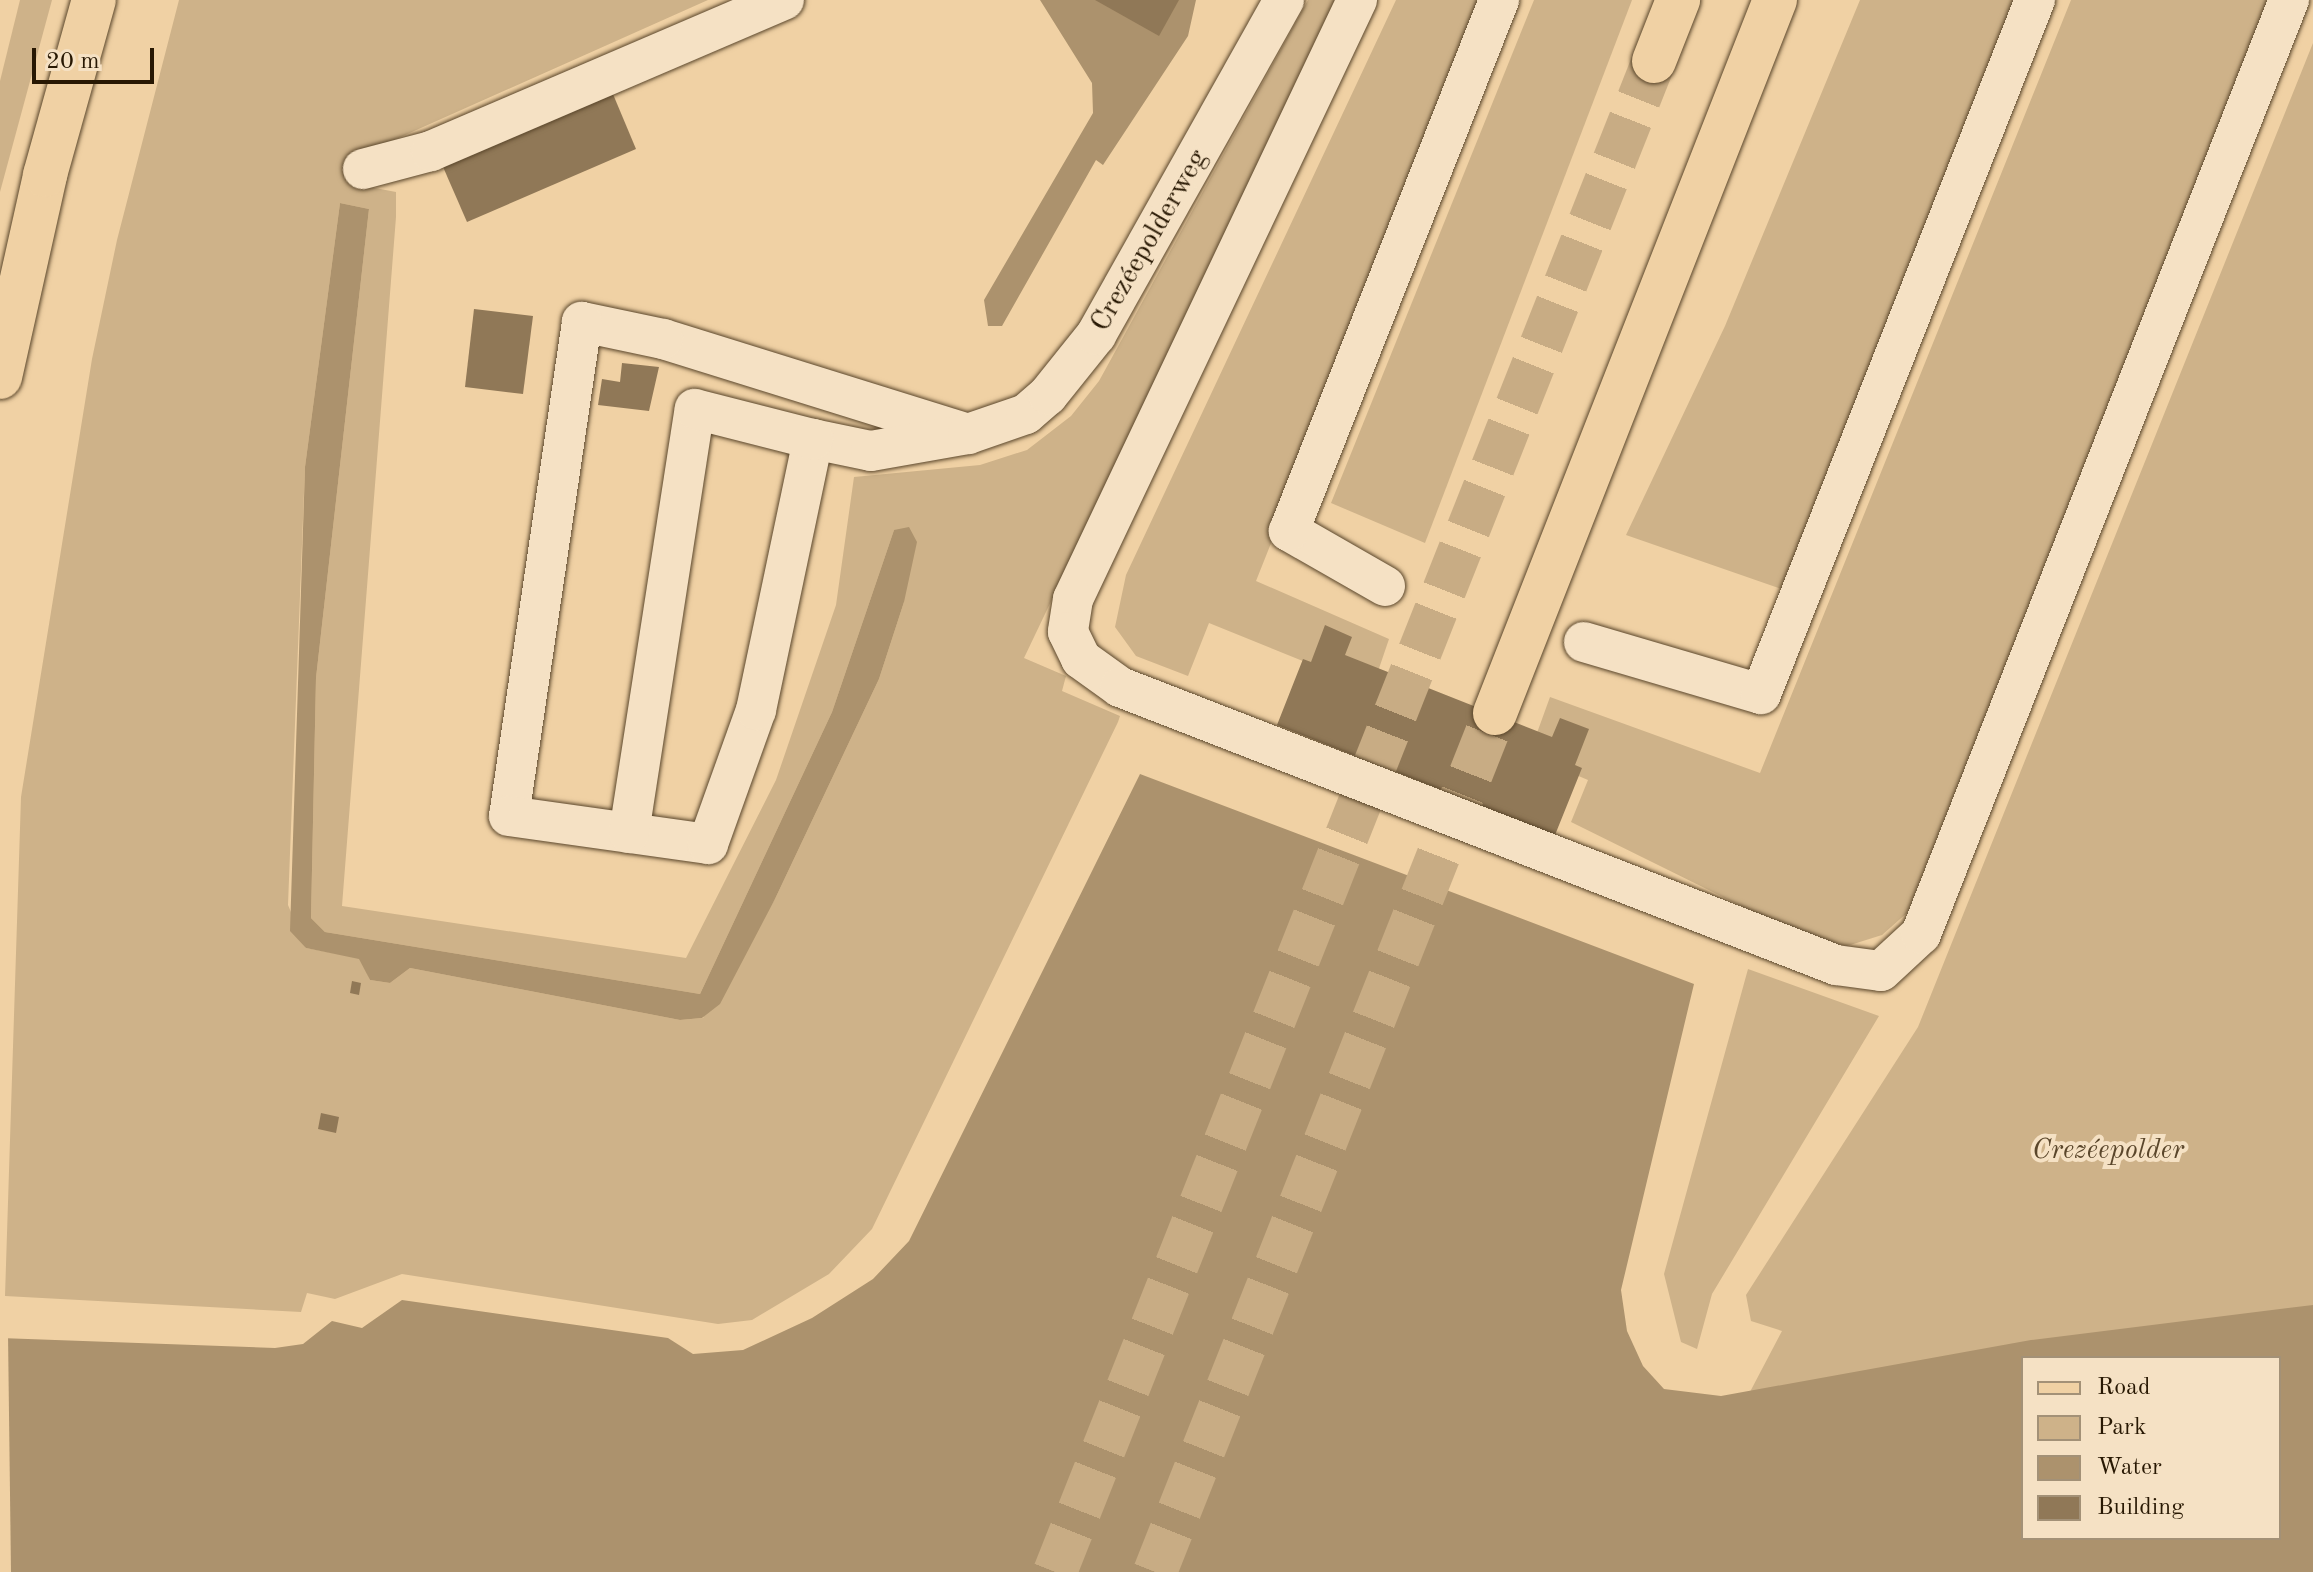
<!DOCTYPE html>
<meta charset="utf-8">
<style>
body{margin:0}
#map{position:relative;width:2313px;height:1572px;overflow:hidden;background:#f0d1a4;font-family:"Old Standard TT",serif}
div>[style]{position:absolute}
.green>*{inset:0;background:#ceb289}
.water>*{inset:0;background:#ac926d}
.pier>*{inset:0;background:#f0d1a4}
.building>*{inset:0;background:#907857}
.highway-tunnel>*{height:44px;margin-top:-22px;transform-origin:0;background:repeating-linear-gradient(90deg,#c8ac84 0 44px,transparent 0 66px)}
.roads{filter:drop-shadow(0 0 2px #5a462b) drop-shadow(0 0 2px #5a462b)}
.minor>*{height:40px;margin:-20px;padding:0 20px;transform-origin:20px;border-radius:20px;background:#f5e1c4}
.major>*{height:44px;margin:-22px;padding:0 22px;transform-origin:22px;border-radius:22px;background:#f0d1a4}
.highway>*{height:44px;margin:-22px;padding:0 22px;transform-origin:22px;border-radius:22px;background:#f0d1a4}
span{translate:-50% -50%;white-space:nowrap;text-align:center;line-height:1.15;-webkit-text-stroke:8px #f5e1c4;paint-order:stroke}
.street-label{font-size:28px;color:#281803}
.park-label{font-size:28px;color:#5a462b;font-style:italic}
.legend{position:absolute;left:2021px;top:1356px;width:260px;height:184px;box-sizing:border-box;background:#f5e1c4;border:2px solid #a39177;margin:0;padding:10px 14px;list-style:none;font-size:24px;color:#281803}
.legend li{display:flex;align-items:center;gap:16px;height:40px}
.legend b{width:40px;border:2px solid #a39177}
.scale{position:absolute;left:32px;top:48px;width:122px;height:36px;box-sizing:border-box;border:4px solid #281803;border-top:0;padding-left:10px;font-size:24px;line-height:28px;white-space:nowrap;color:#281803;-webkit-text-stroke:6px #f5e1c4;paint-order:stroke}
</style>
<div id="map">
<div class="green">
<i style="clip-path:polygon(20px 0,52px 0,0 192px,0 81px)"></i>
<i style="clip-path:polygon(evenodd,179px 0,708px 0,367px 152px,359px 185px,396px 192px,396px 217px,342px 906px,686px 958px,776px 780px,836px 605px,854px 477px,980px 465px,1027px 450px,1071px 416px,1099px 381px,1308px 0,1338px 0,1024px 658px,1066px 676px,1062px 691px,1120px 716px,1118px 722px,872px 1229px,829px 1274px,752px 1320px,718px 1324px,402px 1274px,335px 1299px,307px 1293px,301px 1312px,5px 1296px,21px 797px,92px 359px,117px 240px,179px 0,340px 203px,369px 209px,316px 678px,311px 918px,325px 932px,700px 994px,832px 712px,894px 530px,904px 602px,879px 679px,775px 899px,703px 1018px,680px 1020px,410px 968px,390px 983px,370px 980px,360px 958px,306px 948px,288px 905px,305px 467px,340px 203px)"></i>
<i style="clip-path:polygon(1396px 0,1487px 0,1256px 581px,1389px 639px,1372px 689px,1209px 623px,1188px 676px,1136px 656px,1115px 627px,1126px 575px)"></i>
<i style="clip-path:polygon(1534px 0,1632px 0,1425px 543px,1331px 503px)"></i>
<i style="clip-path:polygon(1860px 0,2014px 0,1787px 591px,1626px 535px,1725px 326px)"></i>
<i style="clip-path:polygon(2071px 0,2268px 0,1908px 912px,1882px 935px,1847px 946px,1808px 939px,1571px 822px,1588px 780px,1529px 755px,1550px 697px,1760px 773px)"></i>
<i style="clip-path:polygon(2313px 43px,2313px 1326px,2023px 1358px,1741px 1409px,1782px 1331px,1751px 1321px,1746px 1295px,1918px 1027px)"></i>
<i style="clip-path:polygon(1748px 969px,1879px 1016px,1712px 1294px,1697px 1349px,1681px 1342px,1664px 1274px)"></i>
</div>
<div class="water">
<i style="clip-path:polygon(1040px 0,1196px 0,1188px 36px,1103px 165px,1096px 160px,1002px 326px,988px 326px,984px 300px,1093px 113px,1092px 83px)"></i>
<i style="clip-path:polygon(340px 203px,369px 209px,316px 678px,311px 918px,325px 932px,700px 994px,832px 712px,894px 530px,909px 527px,917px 542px,904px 602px,879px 679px,775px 899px,720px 1004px,702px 1018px,680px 1020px,410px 968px,390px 983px,370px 980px,359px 959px,306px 948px,290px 931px,305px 467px)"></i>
<i style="clip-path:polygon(evenodd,1140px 774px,1694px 984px,1621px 1290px,1627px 1331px,1643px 1366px,1664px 1389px,1721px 1396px,2031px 1340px,2313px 1305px,2313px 1572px,0 1572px,0 1338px,275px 1348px,303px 1344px,332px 1321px,362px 1328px,402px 1300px,668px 1338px,693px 1354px,743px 1350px,812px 1318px,873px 1279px,909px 1241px,1140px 774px,2023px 1358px,2279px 1358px,2279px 1538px,2023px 1538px,2023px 1358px)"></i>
</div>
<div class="pier">
<i style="clip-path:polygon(0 1334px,8px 1334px,11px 1572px,0 1572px)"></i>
</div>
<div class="building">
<i style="clip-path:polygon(1095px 0,1179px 0,1159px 36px)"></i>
<i style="clip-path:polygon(610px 87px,636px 149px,467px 222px,440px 160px)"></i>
<i style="clip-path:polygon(474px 309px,533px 316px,523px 394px,465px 387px)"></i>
<i style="clip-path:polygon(622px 363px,659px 367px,649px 411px,598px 405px,602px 379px,620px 382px)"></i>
<i style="clip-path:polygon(1325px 625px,1352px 637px,1345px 655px,1552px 737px,1560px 718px,1589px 729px,1575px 765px,1582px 768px,1555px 835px,1277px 725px,1303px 659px,1311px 662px)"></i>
<i style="clip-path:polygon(352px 981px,361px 983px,359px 995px,350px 993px)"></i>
<i style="clip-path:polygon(321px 1113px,339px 1117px,336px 1133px,318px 1129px)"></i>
</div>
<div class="highway-tunnel">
<i style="left:1055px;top:1572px;width:1625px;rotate:-68.38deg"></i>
<i style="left:1155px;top:1572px;width:924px;rotate:-68.41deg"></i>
</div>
<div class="roads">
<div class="minor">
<i style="left:1357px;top:0;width:663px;rotate:115.37deg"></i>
<i style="left:1073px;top:599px;width:33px;rotate:99deg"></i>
<i style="left:1068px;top:632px;width:30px;rotate:64deg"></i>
<i style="left:1081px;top:659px;width:48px;rotate:35.7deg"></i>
<i style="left:1120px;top:687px;width:768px;rotate:21.22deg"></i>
<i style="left:1836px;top:965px;width:45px;rotate:7.6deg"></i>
<i style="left:1881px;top:971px;width:54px;rotate:-42.8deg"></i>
<i style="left:1921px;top:934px;width:1004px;rotate:-68.5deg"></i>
<i style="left:363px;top:169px;width:70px;rotate:-14.8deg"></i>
<i style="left:431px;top:151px;width:384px;rotate:-23.2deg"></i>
<i style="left:968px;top:434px;width:319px;rotate:-162.7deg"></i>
<i style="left:663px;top:339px;width:83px;rotate:-168.1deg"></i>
<i style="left:582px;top:322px;width:499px;rotate:98.4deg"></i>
<i style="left:509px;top:816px;width:201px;rotate:8deg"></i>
<i style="left:708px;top:844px;width:142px;rotate:-70.3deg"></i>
<i style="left:756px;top:710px;width:277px;rotate:-78.1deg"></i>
<i style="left:813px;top:439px;width:59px;rotate:11.7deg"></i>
<i style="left:871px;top:451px;width:98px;rotate:-9.9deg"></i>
<i style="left:968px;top:434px;width:61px;rotate:-19deg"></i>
<i style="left:1026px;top:414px;width:29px;rotate:-41deg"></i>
<i style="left:1048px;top:395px;width:77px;rotate:-51.3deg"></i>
<i style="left:1096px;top:335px;width:384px;rotate:-60.7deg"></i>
<i style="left:1385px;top:586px;width:111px;rotate:-150.2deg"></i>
<i style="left:1289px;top:531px;width:571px;rotate:-68.42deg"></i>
<i style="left:1584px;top:642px;width:184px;rotate:16.4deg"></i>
<i style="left:1761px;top:694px;width:746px;rotate:-68.46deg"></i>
<i style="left:629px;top:833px;width:429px;rotate:-81.2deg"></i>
<i style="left:695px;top:409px;width:122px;rotate:14.3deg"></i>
</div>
<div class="major">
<i style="left:0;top:377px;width:207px;rotate:-77.4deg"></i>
<i style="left:45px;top:175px;width:182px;rotate:-74.4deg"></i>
</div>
<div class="highway">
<i style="left:1654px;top:61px;width:66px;rotate:-68.5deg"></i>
<i style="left:1495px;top:713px;width:766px;rotate:-68.56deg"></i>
</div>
</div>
<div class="street-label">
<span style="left:1150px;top:241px;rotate:-60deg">Crezéepolderweg</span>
</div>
<div class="park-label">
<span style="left:2108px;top:1151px">Crezéepolder</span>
</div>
<ul class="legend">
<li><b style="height:10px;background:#f0d1a4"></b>Road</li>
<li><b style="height:22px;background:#ceb289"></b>Park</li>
<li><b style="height:22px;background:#ac926d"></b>Water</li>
<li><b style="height:22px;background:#907857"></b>Building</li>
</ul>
<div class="scale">20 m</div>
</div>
